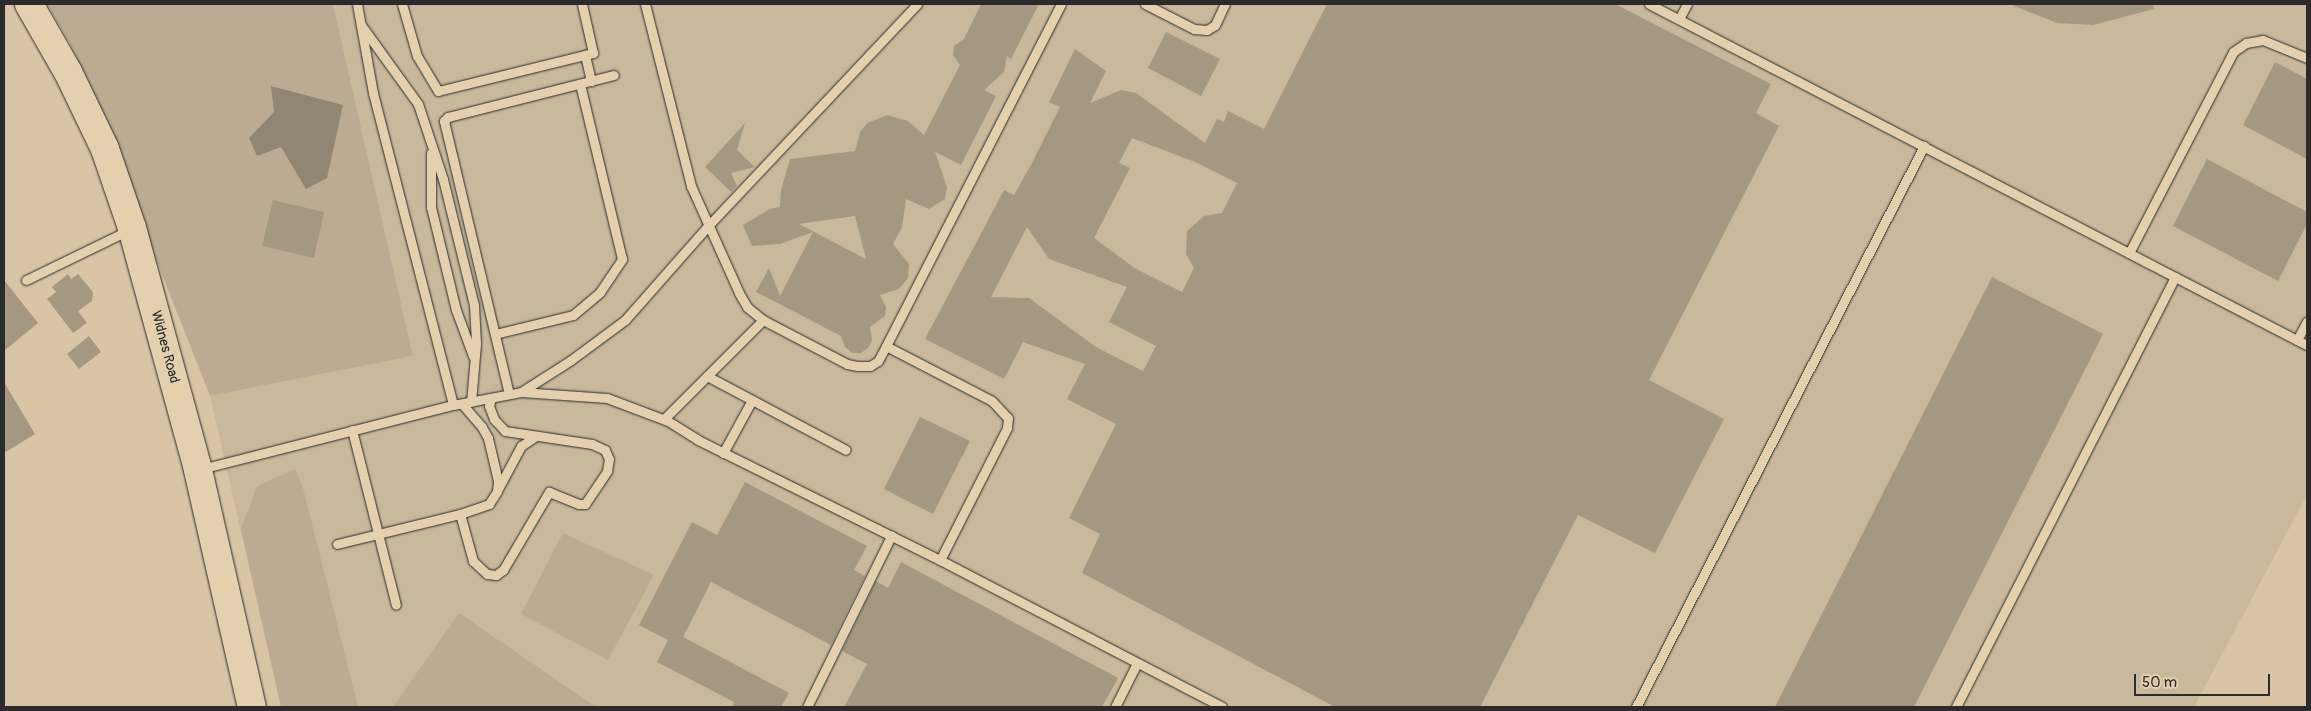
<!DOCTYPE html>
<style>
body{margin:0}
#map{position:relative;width:2311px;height:711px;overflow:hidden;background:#d9c5a6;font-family:Pangolin,sans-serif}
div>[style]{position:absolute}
.built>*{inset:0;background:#c9b89b}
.green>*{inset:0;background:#bcab92}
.water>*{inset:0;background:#918674}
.building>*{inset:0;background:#a59882}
.roads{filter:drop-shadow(0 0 1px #2b2b2b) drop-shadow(0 0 1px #2b2b2b)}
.lane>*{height:9px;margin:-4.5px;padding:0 4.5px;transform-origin:4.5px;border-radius:4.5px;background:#e4cfae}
.primary>*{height:28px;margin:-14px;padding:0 14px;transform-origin:14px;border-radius:14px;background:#e4cfae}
span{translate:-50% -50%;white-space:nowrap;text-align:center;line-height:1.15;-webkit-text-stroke:4.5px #e4cfae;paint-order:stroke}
.street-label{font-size:14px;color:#2b2b2b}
.frame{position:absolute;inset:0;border:5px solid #2b2b2b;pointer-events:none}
.scale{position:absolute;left:2134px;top:674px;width:136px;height:22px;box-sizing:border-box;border:2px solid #2b2b2b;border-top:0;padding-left:6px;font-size:15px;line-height:18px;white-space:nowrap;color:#2b2b2b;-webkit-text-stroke:4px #e4cfae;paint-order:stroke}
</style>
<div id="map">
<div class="built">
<i style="clip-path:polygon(333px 4px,2307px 4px,2307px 495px,2194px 707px,281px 707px,210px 396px,413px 356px)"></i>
</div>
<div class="green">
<i style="clip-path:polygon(47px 4px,333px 4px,413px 356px,210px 396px,74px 51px)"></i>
<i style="clip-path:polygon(295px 469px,303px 488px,358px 707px,281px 707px,241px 529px,257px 486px)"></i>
<i style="clip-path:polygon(563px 533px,654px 575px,608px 660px,521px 614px)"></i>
<i style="clip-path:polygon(459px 613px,596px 707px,393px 707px)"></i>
</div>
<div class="water">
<i style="clip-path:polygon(271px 86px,343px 105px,327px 178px,306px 189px,281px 147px,257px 156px,249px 138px,274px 112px)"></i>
</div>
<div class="building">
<i style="clip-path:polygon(evenodd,981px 4px,1039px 4px,1011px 59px,1007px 56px,1004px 72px,984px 90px,996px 96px,961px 165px,935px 152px,947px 187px,945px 199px,929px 209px,906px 199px,902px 227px,893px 244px,909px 264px,908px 278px,899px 289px,880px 295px,886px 307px,885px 316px,870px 327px,872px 340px,868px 348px,861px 353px,852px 353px,845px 347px,841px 336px,756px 292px,769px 268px,780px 296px,813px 232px,780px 244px,752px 246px,743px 225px,770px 209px,780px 207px,781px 190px,790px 159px,855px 151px,860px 132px,867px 123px,887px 115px,908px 121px,924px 135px,960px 65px,953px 55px,954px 46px,964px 39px,981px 4px,855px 216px,866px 259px,799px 224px,855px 216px)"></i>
<i style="clip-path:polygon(evenodd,1327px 4px,1615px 4px,1771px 84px,1756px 113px,1779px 126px,1649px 380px,1724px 419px,1655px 553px,1578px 515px,1480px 707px,1335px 707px,1082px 573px,1100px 534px,1069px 518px,1116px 424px,1067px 399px,1085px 364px,1023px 342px,1004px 379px,925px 339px,1004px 190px,1014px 195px,1033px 161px,1060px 107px,1049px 102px,1075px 49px,1106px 71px,1090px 103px,1121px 90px,1136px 93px,1205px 143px,1217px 119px,1224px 122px,1228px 111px,1264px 129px,1327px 4px,1132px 138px,1195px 162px,1237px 183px,1222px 213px,1204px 216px,1187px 231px,1186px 254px,1194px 268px,1182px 292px,1136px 269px,1094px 238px,1130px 168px,1119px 163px,1132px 138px,1327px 4px,1027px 227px,1049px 259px,1127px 287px,1109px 322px,1156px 346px,1143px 371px,1096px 347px,1029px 298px,991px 297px,1027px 227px)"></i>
<i style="clip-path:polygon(2009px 4px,2153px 4px,2154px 9px,2093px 25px,2057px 23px)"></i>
<i style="clip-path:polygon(1166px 32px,1220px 59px,1201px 96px,1148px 68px)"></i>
<i style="clip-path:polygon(2275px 62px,2307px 79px,2307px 159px,2243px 125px)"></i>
<i style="clip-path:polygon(745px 123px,737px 150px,755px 167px,731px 173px,737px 186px,731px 192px,705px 167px)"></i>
<i style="clip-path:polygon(2207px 159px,2307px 212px,2307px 224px,2278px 281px,2173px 226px)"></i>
<i style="clip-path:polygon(273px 200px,324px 212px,314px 258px,262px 246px)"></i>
<i style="clip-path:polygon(68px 274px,71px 279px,78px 274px,93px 292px,92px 301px,78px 311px,87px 323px,73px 333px,47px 299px,56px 292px,52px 287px)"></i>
<i style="clip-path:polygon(1992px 277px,2103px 334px,1914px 707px,1775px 707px)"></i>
<i style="clip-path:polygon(4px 280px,38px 323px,4px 351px)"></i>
<i style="clip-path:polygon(89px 336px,101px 352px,79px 369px,67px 354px)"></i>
<i style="clip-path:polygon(4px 382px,35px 434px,4px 453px)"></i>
<i style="clip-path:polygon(920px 417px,970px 441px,933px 514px,884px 489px)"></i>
<i style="clip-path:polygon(745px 482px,867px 546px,854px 570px,865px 576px,831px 645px,711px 582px,683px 637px,789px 693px,781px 707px,732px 707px,734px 702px,657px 662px,668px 640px,639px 625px,692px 522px,717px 535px)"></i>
<i style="clip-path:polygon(901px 562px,1118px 678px,1102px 707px,844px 707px,867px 664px,842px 651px,876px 581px,888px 588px)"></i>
</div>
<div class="roads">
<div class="lane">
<i style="left:357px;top:4px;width:90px;rotate:79.8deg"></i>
<i style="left:373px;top:93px;width:322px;rotate:75.6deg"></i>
<i style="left:402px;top:4px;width:54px;rotate:73.9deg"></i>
<i style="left:417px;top:56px;width:41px;rotate:59deg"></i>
<i style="left:438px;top:91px;width:160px;rotate:-13.8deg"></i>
<i style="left:593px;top:53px;width:50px;rotate:-102.7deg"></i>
<i style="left:645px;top:4px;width:188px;rotate:75.8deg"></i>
<i style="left:691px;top:186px;width:117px;rotate:65.8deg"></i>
<i style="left:739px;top:293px;width:16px;rotate:60deg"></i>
<i style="left:747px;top:307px;width:21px;rotate:39deg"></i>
<i style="left:763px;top:320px;width:95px;rotate:27.6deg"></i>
<i style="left:847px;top:364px;width:10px;rotate:11deg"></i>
<i style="left:857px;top:366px;width:13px"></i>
<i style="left:870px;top:366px;width:9px;rotate:-32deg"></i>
<i style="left:878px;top:361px;width:17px;rotate:-62deg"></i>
<i style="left:886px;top:346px;width:384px;rotate:-62.9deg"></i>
<i style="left:1145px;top:4px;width:55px;rotate:27deg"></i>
<i style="left:1194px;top:29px;width:13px;rotate:4deg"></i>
<i style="left:1207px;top:30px;width:9px;rotate:-32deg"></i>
<i style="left:1215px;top:25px;width:23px;rotate:-65deg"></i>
<i style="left:1649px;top:4px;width:593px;rotate:27.43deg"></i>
<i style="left:2175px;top:277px;width:483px;rotate:117deg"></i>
<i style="left:1679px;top:19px;width:17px;rotate:-62deg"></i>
<i style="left:361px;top:25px;width:97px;rotate:54.2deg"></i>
<i style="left:418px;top:104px;width:79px;rotate:71.6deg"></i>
<i style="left:443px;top:179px;width:130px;rotate:76.2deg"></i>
<i style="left:474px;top:305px;width:39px;rotate:87deg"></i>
<i style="left:476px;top:344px;width:58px;rotate:94.9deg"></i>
<i style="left:585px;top:55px;width:27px;rotate:77deg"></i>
<i style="left:431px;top:153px;width:54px;rotate:90deg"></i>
<i style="left:431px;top:207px;width:106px;rotate:76.4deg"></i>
<i style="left:456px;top:310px;width:49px;rotate:69.7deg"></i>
<i style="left:2129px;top:253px;width:226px;rotate:-62.6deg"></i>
<i style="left:2233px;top:52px;width:16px;rotate:-35deg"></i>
<i style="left:2246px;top:43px;width:17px;rotate:-10deg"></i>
<i style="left:2263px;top:40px;width:48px;rotate:22.2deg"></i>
<i style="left:2175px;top:277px;width:148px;rotate:27.3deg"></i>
<i style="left:26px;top:280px;width:114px;rotate:-25.9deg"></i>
<i style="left:495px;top:334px;width:80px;rotate:-13.7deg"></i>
<i style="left:573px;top:315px;width:35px;rotate:-40deg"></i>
<i style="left:600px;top:292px;width:40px;rotate:-56deg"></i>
<i style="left:622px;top:259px;width:180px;rotate:-103.5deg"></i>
<i style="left:2297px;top:340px;width:21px;rotate:-62deg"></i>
<i style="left:886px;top:346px;width:119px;rotate:27.4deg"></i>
<i style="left:992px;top:401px;width:23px;rotate:47deg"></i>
<i style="left:1008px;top:418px;width:10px;rotate:96deg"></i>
<i style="left:1007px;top:428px;width:148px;rotate:116.9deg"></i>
<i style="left:707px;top:376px;width:157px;rotate:28deg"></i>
<i style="left:521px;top:392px;width:59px;rotate:-32.6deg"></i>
<i style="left:571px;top:360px;width:67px;rotate:-36.5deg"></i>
<i style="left:625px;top:320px;width:125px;rotate:-48.6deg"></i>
<i style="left:708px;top:226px;width:305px;rotate:-46.7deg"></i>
<i style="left:509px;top:394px;width:281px;rotate:-103.4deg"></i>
<i style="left:444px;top:121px;width:6px;rotate:-45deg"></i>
<i style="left:448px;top:117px;width:171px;rotate:-14.2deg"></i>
<i style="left:664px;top:419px;width:140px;rotate:-45deg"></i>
<i style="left:352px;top:430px;width:180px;rotate:75.9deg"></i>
<i style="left:723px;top:453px;width:60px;rotate:-61.3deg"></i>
<i style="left:201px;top:469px;width:260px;rotate:-14.3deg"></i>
<i style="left:453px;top:405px;width:69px;rotate:-10.8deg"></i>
<i style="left:521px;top:392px;width:86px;rotate:4deg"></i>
<i style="left:607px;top:398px;width:65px;rotate:20.7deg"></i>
<i style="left:668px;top:421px;width:36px;rotate:32deg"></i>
<i style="left:698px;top:440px;width:270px;rotate:26.4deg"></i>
<i style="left:940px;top:560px;width:318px;rotate:27.5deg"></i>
<i style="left:498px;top:489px;width:49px;rotate:-61.9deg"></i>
<i style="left:521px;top:446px;width:18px;rotate:-34deg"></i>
<i style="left:460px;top:514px;width:49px;rotate:74.5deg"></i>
<i style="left:473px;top:561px;width:19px;rotate:43deg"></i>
<i style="left:487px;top:574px;width:9px;rotate:6deg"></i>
<i style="left:496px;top:575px;width:9px;rotate:-36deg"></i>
<i style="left:503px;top:570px;width:91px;rotate:-59.5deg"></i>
<i style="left:549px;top:492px;width:32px;rotate:22deg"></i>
<i style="left:579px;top:504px;width:6px"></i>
<i style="left:585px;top:504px;width:40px;rotate:-56deg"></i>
<i style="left:607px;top:471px;width:12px;rotate:-81deg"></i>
<i style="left:609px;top:459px;width:10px;rotate:-114deg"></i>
<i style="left:605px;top:450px;width:14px;rotate:-155deg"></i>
<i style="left:592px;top:444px;width:88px;rotate:-171.5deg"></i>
<i style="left:505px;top:431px;width:16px;rotate:-133deg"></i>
<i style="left:494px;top:419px;width:14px;rotate:-111deg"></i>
<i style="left:489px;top:406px;width:8px;rotate:-76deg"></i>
<i style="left:337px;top:544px;width:127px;rotate:-13.7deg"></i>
<i style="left:460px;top:514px;width:31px;rotate:-19deg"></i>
<i style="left:489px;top:504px;width:15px;rotate:-58deg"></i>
<i style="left:497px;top:491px;width:10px;rotate:-84deg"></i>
<i style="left:498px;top:481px;width:44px;rotate:-103.1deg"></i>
<i style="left:488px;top:438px;width:13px;rotate:-119deg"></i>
<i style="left:482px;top:427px;width:30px;rotate:-131deg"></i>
<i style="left:807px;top:707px;width:191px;rotate:-63.8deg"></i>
<i style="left:1115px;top:707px;width:49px;rotate:-63.4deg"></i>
<i style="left:1636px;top:707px;width:631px;rotate:-62.83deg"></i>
</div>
<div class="primary">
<i style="left:29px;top:4px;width:78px;rotate:60.2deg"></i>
<i style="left:68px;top:72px;width:85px;rotate:64.3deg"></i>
<i style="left:105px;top:149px;width:83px;rotate:71.1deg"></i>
<i style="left:132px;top:228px;width:251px;rotate:74.7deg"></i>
<i style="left:198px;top:470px;width:243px;rotate:77.2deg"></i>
</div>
</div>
<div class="street-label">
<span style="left:165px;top:347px;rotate:75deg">Widnes Road</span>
</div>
<div class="frame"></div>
<div class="scale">50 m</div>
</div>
